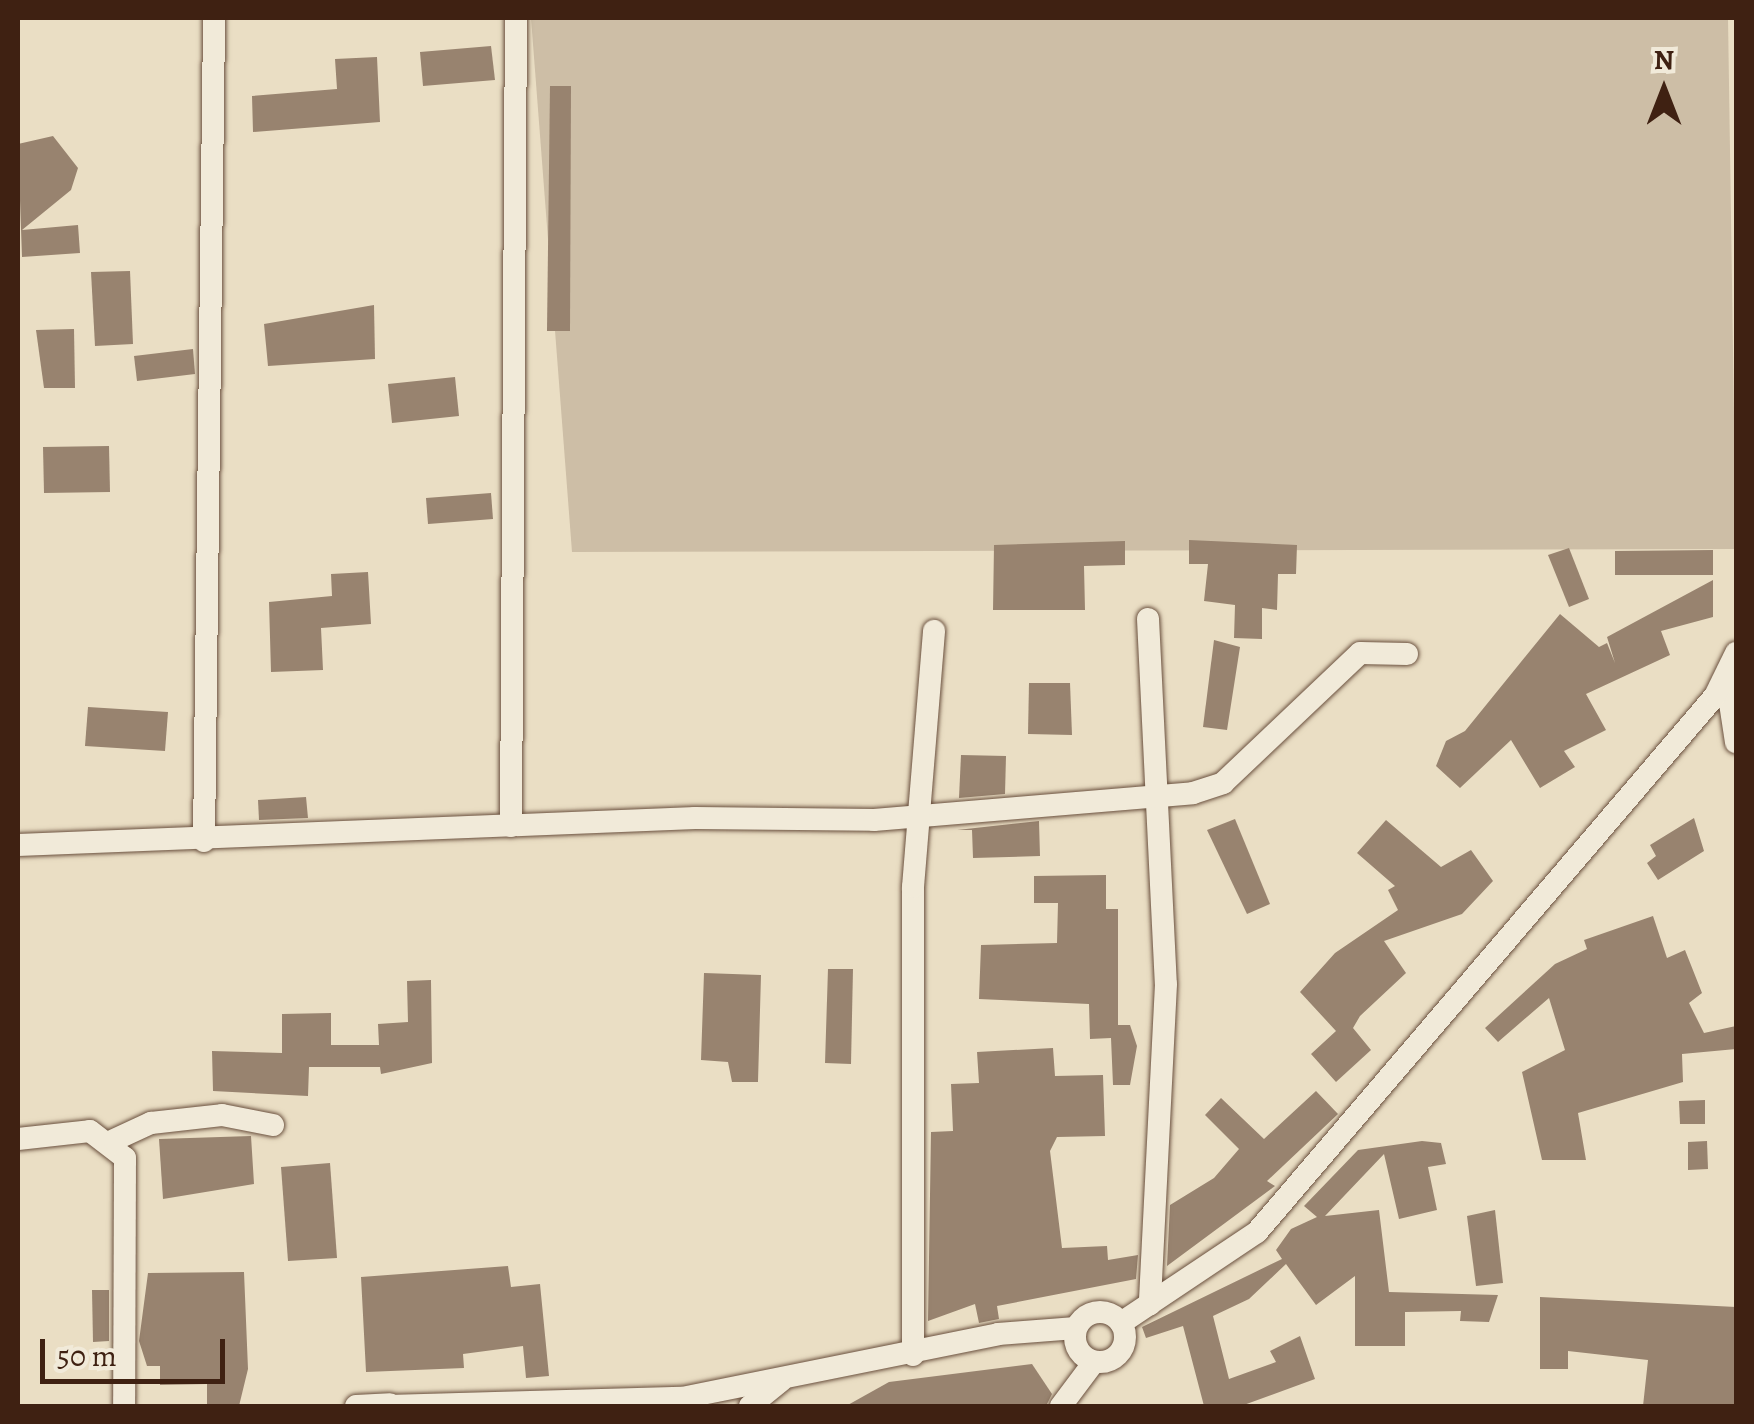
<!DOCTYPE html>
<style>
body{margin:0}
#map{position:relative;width:1754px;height:1424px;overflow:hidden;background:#eadec4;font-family:Alegreya,serif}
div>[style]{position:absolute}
.green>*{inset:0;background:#cdbea6}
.building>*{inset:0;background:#98836f}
.roads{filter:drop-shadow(0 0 2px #6a503e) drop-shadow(0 0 2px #6a503e)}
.street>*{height:22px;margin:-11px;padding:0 11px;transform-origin:11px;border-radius:11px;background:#f1ead9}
.street>.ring{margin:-11px;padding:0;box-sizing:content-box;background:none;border:22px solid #f1ead9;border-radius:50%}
span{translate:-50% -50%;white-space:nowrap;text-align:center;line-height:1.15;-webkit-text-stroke:8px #f1ead9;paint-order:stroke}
.frame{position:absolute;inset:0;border:20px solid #3f2112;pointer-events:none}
.north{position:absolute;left:1614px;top:40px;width:100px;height:100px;-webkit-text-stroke:8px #f1ead9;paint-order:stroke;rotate:0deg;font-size:28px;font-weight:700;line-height:40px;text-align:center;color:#3f2112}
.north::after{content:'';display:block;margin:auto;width:35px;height:45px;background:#3f2112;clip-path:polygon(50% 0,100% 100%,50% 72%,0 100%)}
.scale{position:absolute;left:40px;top:1339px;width:185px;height:45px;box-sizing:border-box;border:5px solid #3f2112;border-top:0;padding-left:12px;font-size:30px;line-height:35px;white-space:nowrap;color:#3f2112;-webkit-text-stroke:8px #f1ead9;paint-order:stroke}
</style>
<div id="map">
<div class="green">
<i style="clip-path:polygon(531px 18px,1728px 18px,1736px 549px,572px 552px)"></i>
</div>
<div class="building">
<i style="clip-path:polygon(491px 46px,495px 80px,423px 86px,420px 52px)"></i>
<i style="clip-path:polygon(377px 57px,380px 122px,253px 132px,252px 96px,337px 89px,335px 59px)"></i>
<i style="clip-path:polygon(550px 86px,571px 86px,570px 331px,547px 331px)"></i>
<i style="clip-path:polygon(53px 136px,78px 168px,71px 190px,22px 230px,78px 225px,80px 253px,22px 257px,18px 144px)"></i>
<i style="clip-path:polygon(130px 271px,133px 344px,95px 346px,91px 272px)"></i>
<i style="clip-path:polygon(374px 305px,375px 359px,268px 366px,264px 324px)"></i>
<i style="clip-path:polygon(74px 329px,75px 388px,44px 388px,36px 330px)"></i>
<i style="clip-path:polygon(193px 349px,195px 374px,137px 381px,134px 356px)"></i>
<i style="clip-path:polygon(455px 377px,459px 416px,392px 423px,388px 384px)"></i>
<i style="clip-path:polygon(109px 446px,110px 492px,44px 493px,43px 447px)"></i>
<i style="clip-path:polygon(491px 493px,493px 519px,428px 524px,426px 498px)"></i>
<i style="clip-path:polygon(1189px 540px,1297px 545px,1296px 574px,1278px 574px,1277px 610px,1262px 608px,1262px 639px,1234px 638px,1235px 605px,1204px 601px,1208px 564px,1189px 564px)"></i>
<i style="clip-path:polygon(1125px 541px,1125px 565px,1084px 566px,1085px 610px,993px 610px,994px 545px)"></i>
<i style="clip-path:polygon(1569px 548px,1589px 599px,1569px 607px,1548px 555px)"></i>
<i style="clip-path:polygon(1713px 550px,1713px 575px,1615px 575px,1615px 551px)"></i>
<i style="clip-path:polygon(368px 572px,371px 624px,321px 628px,323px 670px,271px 672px,269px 602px,332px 596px,331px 574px)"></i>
<i style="clip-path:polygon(1713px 580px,1713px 617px,1661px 631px,1670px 655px,1586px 694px,1606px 730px,1564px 751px,1575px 767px,1540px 788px,1511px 740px,1460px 788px,1436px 766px,1446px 741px,1465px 731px,1560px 614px,1599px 647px,1607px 643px,1615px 663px,1607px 637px)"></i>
<i style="clip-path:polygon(1214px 640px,1240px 647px,1227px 730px,1203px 727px)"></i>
<i style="clip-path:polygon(1029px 683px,1070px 683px,1072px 735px,1028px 734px)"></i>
<i style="clip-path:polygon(88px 707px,168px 712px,165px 751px,85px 746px)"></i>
<i style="clip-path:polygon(961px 755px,1006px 756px,1005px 794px,959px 798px)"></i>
<i style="clip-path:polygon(306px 797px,308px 818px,259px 820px,258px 800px)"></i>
<i style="clip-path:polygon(1694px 818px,1704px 851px,1658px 880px,1647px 863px,1656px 856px,1650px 845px)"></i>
<i style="clip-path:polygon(1235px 819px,1270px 904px,1247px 914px,1207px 830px)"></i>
<i style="clip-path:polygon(1386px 820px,1441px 867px,1471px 850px,1493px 881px,1462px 914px,1384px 941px,1406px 973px,1360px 1016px,1353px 1028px,1371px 1050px,1336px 1082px,1311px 1054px,1336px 1031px,1300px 992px,1335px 953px,1398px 910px,1388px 890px,1395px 886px,1357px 853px)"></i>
<i style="clip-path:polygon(1039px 821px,1040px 856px,973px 858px,972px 830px,957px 830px)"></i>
<i style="clip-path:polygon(1106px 875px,1106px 909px,1118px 909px,1118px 1025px,1130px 1025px,1137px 1046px,1130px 1085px,1113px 1085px,1111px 1038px,1090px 1039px,1089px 1004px,979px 999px,981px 945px,1057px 943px,1058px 903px,1034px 903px,1034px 876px)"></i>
<i style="clip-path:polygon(1653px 916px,1667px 958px,1685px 950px,1702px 993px,1689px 1003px,1704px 1033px,1736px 1026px,1736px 1049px,1682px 1054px,1683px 1082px,1578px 1113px,1586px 1160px,1542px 1160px,1522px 1072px,1565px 1050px,1549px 998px,1498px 1042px,1485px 1028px,1555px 964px,1587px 949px,1584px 940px)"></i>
<i style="clip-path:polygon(828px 969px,853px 969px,851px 1064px,825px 1063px)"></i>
<i style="clip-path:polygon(704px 973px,761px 975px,758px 1082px,732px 1082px,728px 1062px,701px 1060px)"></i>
<i style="clip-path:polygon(431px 980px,432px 1063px,381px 1074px,380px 1067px,309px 1067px,308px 1096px,213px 1091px,212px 1051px,282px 1053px,282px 1014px,331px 1013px,331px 1045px,379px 1045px,378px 1024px,408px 1022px,407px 981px)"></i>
<i style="clip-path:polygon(1053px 1048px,1055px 1076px,1103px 1075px,1105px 1136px,1057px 1137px,1050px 1151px,1062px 1248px,1107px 1246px,1108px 1260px,1138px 1255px,1136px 1279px,997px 1306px,999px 1319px,979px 1323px,975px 1304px,928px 1321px,931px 1132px,953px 1131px,951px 1084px,979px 1083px,977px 1052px)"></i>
<i style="clip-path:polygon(1316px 1091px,1338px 1114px,1267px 1181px,1275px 1186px,1167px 1266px,1170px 1205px,1214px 1178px,1239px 1149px,1205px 1115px,1221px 1098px,1264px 1139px)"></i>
<i style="clip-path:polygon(1705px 1100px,1705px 1124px,1680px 1124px,1679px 1101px)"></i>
<i style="clip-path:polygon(251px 1136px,254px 1184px,163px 1199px,159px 1139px)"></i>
<i style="clip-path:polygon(1422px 1141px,1441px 1143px,1446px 1164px,1428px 1167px,1437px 1210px,1399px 1219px,1384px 1154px,1325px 1216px,1379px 1210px,1389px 1292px,1498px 1295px,1489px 1322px,1460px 1321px,1461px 1311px,1405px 1312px,1405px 1346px,1355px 1346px,1355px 1276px,1316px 1305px,1286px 1264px,1249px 1299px,1213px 1316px,1229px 1379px,1276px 1362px,1270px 1351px,1300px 1336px,1315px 1379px,1241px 1406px,1204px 1406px,1183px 1326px,1146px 1338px,1142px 1327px,1282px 1259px,1276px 1250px,1291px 1229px,1317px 1217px,1304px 1206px,1358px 1150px)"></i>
<i style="clip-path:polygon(1707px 1141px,1708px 1169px,1688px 1170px,1688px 1142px)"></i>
<i style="clip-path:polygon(330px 1163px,337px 1258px,288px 1261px,281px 1167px)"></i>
<i style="clip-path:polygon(1495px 1210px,1503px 1283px,1476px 1286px,1467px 1216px)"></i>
<i style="clip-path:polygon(508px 1266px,511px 1287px,540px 1284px,549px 1376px,526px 1378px,523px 1346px,463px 1354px,464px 1368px,366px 1372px,361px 1277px)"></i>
<i style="clip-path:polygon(244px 1272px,248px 1369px,239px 1406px,207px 1406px,207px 1384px,160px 1385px,160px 1366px,147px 1366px,139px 1341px,148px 1273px)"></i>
<i style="clip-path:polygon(92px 1290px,109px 1290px,109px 1341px,93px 1342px)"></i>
<i style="clip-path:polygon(1540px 1297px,1736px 1307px,1736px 1406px,1643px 1406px,1648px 1360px,1568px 1351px,1568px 1369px,1540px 1369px)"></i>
<i style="clip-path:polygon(1032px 1364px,1052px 1394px,1046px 1406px,846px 1406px,889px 1382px)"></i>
</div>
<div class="roads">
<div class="street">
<i style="left:1148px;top:619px;width:365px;rotate:87.2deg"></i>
<i style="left:1166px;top:984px;width:321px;rotate:92.9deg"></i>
<i style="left:1726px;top:677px;width:66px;rotate:81.3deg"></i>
<i style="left:511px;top:826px;width:808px;rotate:-89.65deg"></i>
<i style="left:204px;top:841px;width:823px;rotate:-89.3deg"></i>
<i style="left:18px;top:845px;width:678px;rotate:-2.28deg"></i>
<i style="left:695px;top:818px;width:179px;rotate:0.6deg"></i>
<i style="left:874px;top:820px;width:320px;rotate:-4.8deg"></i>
<i style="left:1193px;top:793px;width:32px;rotate:-18deg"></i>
<i style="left:1223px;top:783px;width:189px;rotate:-43.5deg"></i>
<i style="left:1360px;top:653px;width:47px;rotate:1.2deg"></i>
<i style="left:18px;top:1139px;width:72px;rotate:-6.3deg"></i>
<i style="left:90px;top:1131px;width:44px;rotate:37.6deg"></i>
<i style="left:125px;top:1158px;width:248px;rotate:90.2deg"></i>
<i style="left:114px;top:1140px;width:41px;rotate:-24.7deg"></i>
<i style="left:151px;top:1123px;width:71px;rotate:-6.4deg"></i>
<i style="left:222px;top:1115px;width:52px;rotate:11.1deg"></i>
<i class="ring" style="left:1075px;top:1312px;width:28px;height:28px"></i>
<i style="left:1121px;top:1323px;width:164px;rotate:-33.8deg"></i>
<i style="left:1257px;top:1232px;width:705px;rotate:-49.49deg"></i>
<i style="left:1715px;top:696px;width:48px;rotate:-64deg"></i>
<i style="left:913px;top:1355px;width:468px;rotate:-90deg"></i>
<i style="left:913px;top:887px;width:257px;rotate:-85.3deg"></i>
<i style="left:356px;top:1406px;width:34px;rotate:-3deg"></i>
<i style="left:388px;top:1406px;width:294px;rotate:-1.6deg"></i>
<i style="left:682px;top:1398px;width:322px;rotate:-11.4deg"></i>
<i style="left:998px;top:1334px;width:78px;rotate:-4.4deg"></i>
<i style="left:750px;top:1406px;width:41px;rotate:-39.1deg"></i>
<i style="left:1061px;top:1406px;width:55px;rotate:-53.1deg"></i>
</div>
</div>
<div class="frame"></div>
<div class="north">N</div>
<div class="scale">50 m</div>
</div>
